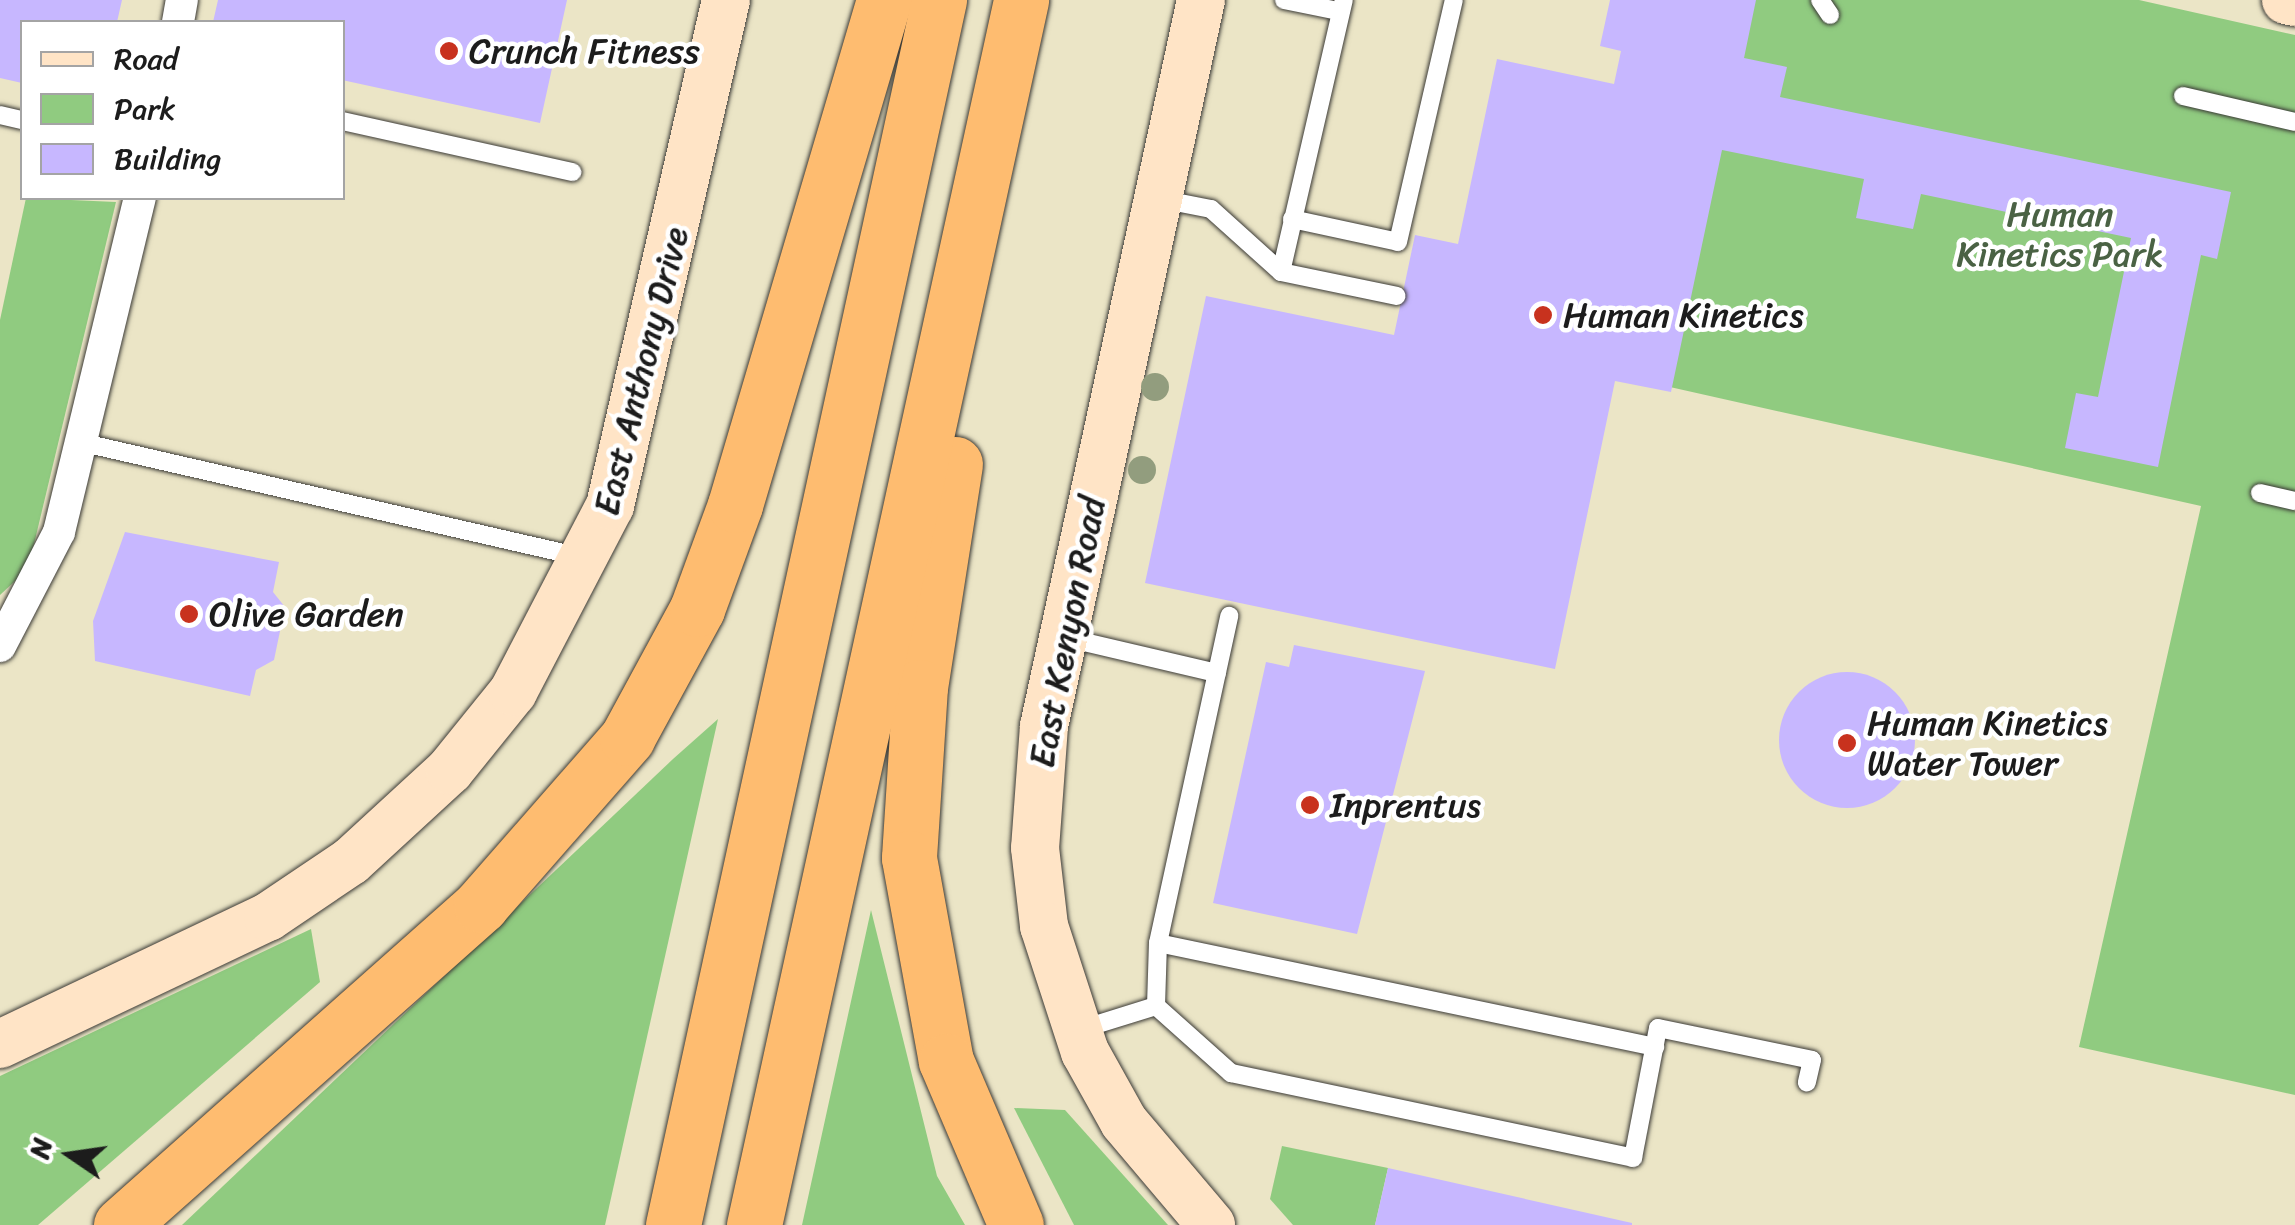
<!DOCTYPE html>
<style>
body{margin:0}
#map{position:relative;width:2295px;height:1225px;overflow:hidden;background:#ebe5c6;font-family:Sriracha,sans-serif}
div>[style]{position:absolute}
.green>*{inset:0;background:#90cb80}
.building>*{inset:0;background:#c7b7ff}
.round{border-radius:50%}
.roads{filter:drop-shadow(0 0 2px #3b3a36) drop-shadow(0 0 2px #3b3a36)}
.lane>*{height:18px;margin:-9px;padding:0 9px;transform-origin:9px;border-radius:9px;background:#fff}
.street>*{height:32px;margin:-16px;padding:0 16px;transform-origin:16px;border-radius:16px;background:#fff}
.secondary>*{height:48px;margin:-24px;padding:0 24px;transform-origin:24px;border-radius:24px;background:#ffe4c6}
.highway>*{height:55px;margin:-27.5px;padding:0 27.5px;transform-origin:27.5px;border-radius:27.5px;background:#febc70}
.trees>*{width:28px;height:28px;margin:-14px;border-radius:50%;background:#929d7e}
.dots>*{width:28px;height:28px;translate:-50% -50%;box-sizing:border-box;border:5px solid #fff;border-radius:50%}
span{translate:-50% -50%;white-space:nowrap;text-align:center;line-height:1.15;-webkit-text-stroke:9px #fff;paint-order:stroke}
.poi-label{font-size:35px;color:#1c1c1c}
.left{translate:0 -50%;text-align:left}
.park-label{font-size:35px;color:#4a6244}
.street-label{font-size:35px;color:#1c1c1c}
.legend{position:absolute;left:20px;top:20px;width:325px;height:180px;box-sizing:border-box;background:#fff;border:2px solid #a4a4a4;margin:0;padding:12px 18px;list-style:none;font-size:30px;color:#1c1c1c}
.legend li{display:flex;align-items:center;gap:20px;height:50px}
.legend b{width:50px;border:2px solid #a4a4a4}
.north{position:absolute;left:20px;top:1105px;width:100px;height:100px;-webkit-text-stroke:8px #fff;paint-order:stroke;rotate:283deg;font-size:28px;font-weight:700;line-height:40px;text-align:center;color:#1c1c1c}
.north::after{content:'';display:block;margin:auto;width:35px;height:45px;background:#1c1c1c;clip-path:polygon(50% 0,100% 100%,50% 72%,0 100%)}
</style>
<div id="map">
<div class="green">
<i style="clip-path:polygon(1748px 0,2139px 0,2295px 35px,2295px 1095px,2079px 1047px,2201px 506px,1661px 385px)"></i>
<i style="clip-path:polygon(26px 198px,116px 202px,28px 569px,0 595px,0 320px)"></i>
<i style="clip-path:polygon(718px 719px,605px 1225px,182px 1225px,673px 759px)"></i>
<i style="clip-path:polygon(871px 910px,937px 1176px,965px 1225px,802px 1225px)"></i>
<i style="clip-path:polygon(311px 929px,320px 982px,38px 1225px,0 1225px,0 1076px)"></i>
<i style="clip-path:polygon(1014px 1108px,1065px 1110px,1168px 1225px,1074px 1225px)"></i>
<i style="clip-path:polygon(1282px 1146px,1388px 1168px,1375px 1225px,1293px 1225px,1270px 1199px)"></i>
</div>
<div class="building">
<i style="clip-path:polygon(0 0,122px 0,117px 22px,22px 22px,22px 83px,0 78px)"></i>
<i style="clip-path:polygon(218px 0,567px 0,540px 123px,342px 80px,342px 22px,213px 22px)"></i>
<i style="clip-path:polygon(1610px 0,1756px 0,1744px 58px,1787px 67px,1780px 97px,2231px 192px,2217px 259px,2201px 255px,2158px 467px,2065px 448px,2076px 393px,2098px 397px,2131px 238px,1921px 194px,1913px 229px,1856px 218px,1864px 179px,1722px 150px,1671px 392px,1615px 381px,1555px 669px,1145px 583px,1206px 296px,1394px 335px,1415px 235px,1458px 244px,1497px 59px,1614px 84px,1621px 51px,1600px 46px)"></i>
<i style="clip-path:polygon(125px 532px,279px 562px,273px 592px,285px 607px,274px 660px,256px 670px,250px 696px,95px 661px,93px 621px)"></i>
<i style="clip-path:polygon(1294px 645px,1425px 671px,1357px 934px,1213px 903px,1266px 662px,1289px 667px)"></i>
<i class="round" style="left:1779px;top:672px;width:136px;height:136px"></i>
<i style="clip-path:polygon(1388px 1168px,1632px 1223px,1632px 1225px,1375px 1225px)"></i>
</div>
<div class="roads">
<div class="lane">
<i style="left:1284px;top:0;width:55px;rotate:11.5deg"></i>
<i style="left:1820px;top:0;width:18px;rotate:56deg"></i>
<i style="left:2183px;top:96px;width:115px;rotate:13.1deg"></i>
<i style="left:0;top:115px;width:23px;rotate:13deg"></i>
<i style="left:342px;top:121px;width:236px;rotate:12.5deg"></i>
<i style="left:1160px;top:199px;width:52px;rotate:11.1deg"></i>
<i style="left:1211px;top:209px;width:94px;rotate:42deg"></i>
<i style="left:1281px;top:272px;width:118px;rotate:11.7deg"></i>
<i style="left:1292px;top:219px;width:108px;rotate:12.2deg"></i>
<i style="left:1398px;top:242px;width:248px;rotate:-77deg"></i>
<i style="left:1281px;top:272px;width:279px;rotate:-77deg"></i>
<i style="left:84px;top:443px;width:510px;rotate:12.92deg"></i>
<i style="left:2260px;top:493px;width:36px;rotate:13deg"></i>
<i style="left:1063px;top:637px;width:158px;rotate:13.2deg"></i>
<i style="left:1158px;top:943px;width:508px;rotate:11.82deg"></i>
<i style="left:1156px;top:1006px;width:63px;rotate:-88.2deg"></i>
<i style="left:1158px;top:943px;width:335px;rotate:-77.7deg"></i>
<i style="left:1082px;top:1029px;width:77px;rotate:-17.3deg"></i>
<i style="left:1156px;top:1006px;width:101px;rotate:41.8deg"></i>
<i style="left:1231px;top:1073px;width:411px;rotate:11.9deg"></i>
<i style="left:1633px;top:1158px;width:132px;rotate:-79.1deg"></i>
<i style="left:1658px;top:1028px;width:157px;rotate:11.7deg"></i>
<i style="left:1812px;top:1060px;width:23px;rotate:103deg"></i>
</div>
<div class="street">
<i style="left:178px;top:22px;width:22px;rotate:-80deg"></i>
<i style="left:0;top:646px;width:128px;rotate:-62.6deg"></i>
<i style="left:59px;top:532px;width:344px;rotate:-76.4deg"></i>
</div>
<div class="secondary">
<i style="left:1201px;top:0;width:743px;rotate:102.2deg"></i>
<i style="left:1044px;top:726px;width:122px;rotate:94.2deg"></i>
<i style="left:1035px;top:848px;width:79px;rotate:83.4deg"></i>
<i style="left:1044px;top:926px;width:133px;rotate:72deg"></i>
<i style="left:1085px;top:1052px;width:80px;rotate:60.9deg"></i>
<i style="left:1124px;top:1122px;width:135px;rotate:49.8deg"></i>
<i style="left:2286px;top:0;width:9px;rotate:13deg"></i>
<i style="left:0;top:1044px;width:297px;rotate:-25.4deg"></i>
<i style="left:268px;top:917px;width:100px;rotate:-34deg"></i>
<i style="left:351px;top:861px;width:134px;rotate:-42.6deg"></i>
<i style="left:450px;top:770px;width:100px;rotate:-51.1deg"></i>
<i style="left:513px;top:692px;width:210px;rotate:-62.5deg"></i>
<i style="left:610px;top:506px;width:519px;rotate:-77.09deg"></i>
</div>
<div class="highway">
<i style="left:955px;top:464px;width:226px;rotate:98.9deg"></i>
<i style="left:920px;top:687px;width:171px;rotate:93.7deg"></i>
<i style="left:909px;top:858px;width:206px;rotate:79.7deg"></i>
<i style="left:946px;top:1061px;width:178px;rotate:66.9deg"></i>
<i style="left:121px;top:1225px;width:482px;rotate:-41.6deg"></i>
<i style="left:481px;top:905px;width:222px;rotate:-48.8deg"></i>
<i style="left:627px;top:738px;width:147px;rotate:-61.5deg"></i>
<i style="left:697px;top:609px;width:111px;rotate:-69.9deg"></i>
<i style="left:735px;top:505px;width:527px;rotate:-73.56deg"></i>
<i style="left:673px;top:1225px;width:1254px;rotate:-77.75deg"></i>
<i style="left:754px;top:1225px;width:1254px;rotate:-77.7deg"></i>
</div>
</div>
<div class="trees">
<i style="left:1155px;top:387px"></i>
<i style="left:1142px;top:470px"></i>
</div>
<div class="dots">
<i style="left:449px;top:51px;background:#c8321e"></i>
<i style="left:1543px;top:315px;background:#c8321e"></i>
<i style="left:189px;top:614px;background:#c8321e"></i>
<i style="left:1847px;top:743px;background:#c8321e"></i>
<i style="left:1310px;top:805px;background:#c8321e"></i>
</div>
<div class="poi-label">
<span class="left" style="left:469px;top:51px">Crunch Fitness</span>
<span class="left" style="left:1563px;top:315px">Human Kinetics</span>
<span class="left" style="left:209px;top:614px">Olive Garden</span>
<span class="left" style="left:1867px;top:743px">Human Kinetics<br>Water Tower</span>
<span class="left" style="left:1330px;top:805px">Inprentus</span>
</div>
<div class="park-label">
<span style="left:2060px;top:234px">Human<br>Kinetics Park</span>
</div>
<div class="street-label">
<span style="left:641px;top:371px;rotate:-76deg">East Anthony Drive</span>
<span style="left:1067px;top:632px;rotate:-79deg">East Kenyon Road</span>
</div>
<ul class="legend">
<li><b style="height:12px;background:#ffe4c6"></b>Road</li>
<li><b style="height:28px;background:#90cb80"></b>Park</li>
<li><b style="height:28px;background:#c7b7ff"></b>Building</li>
</ul>
<div class="north">N</div>
</div>
